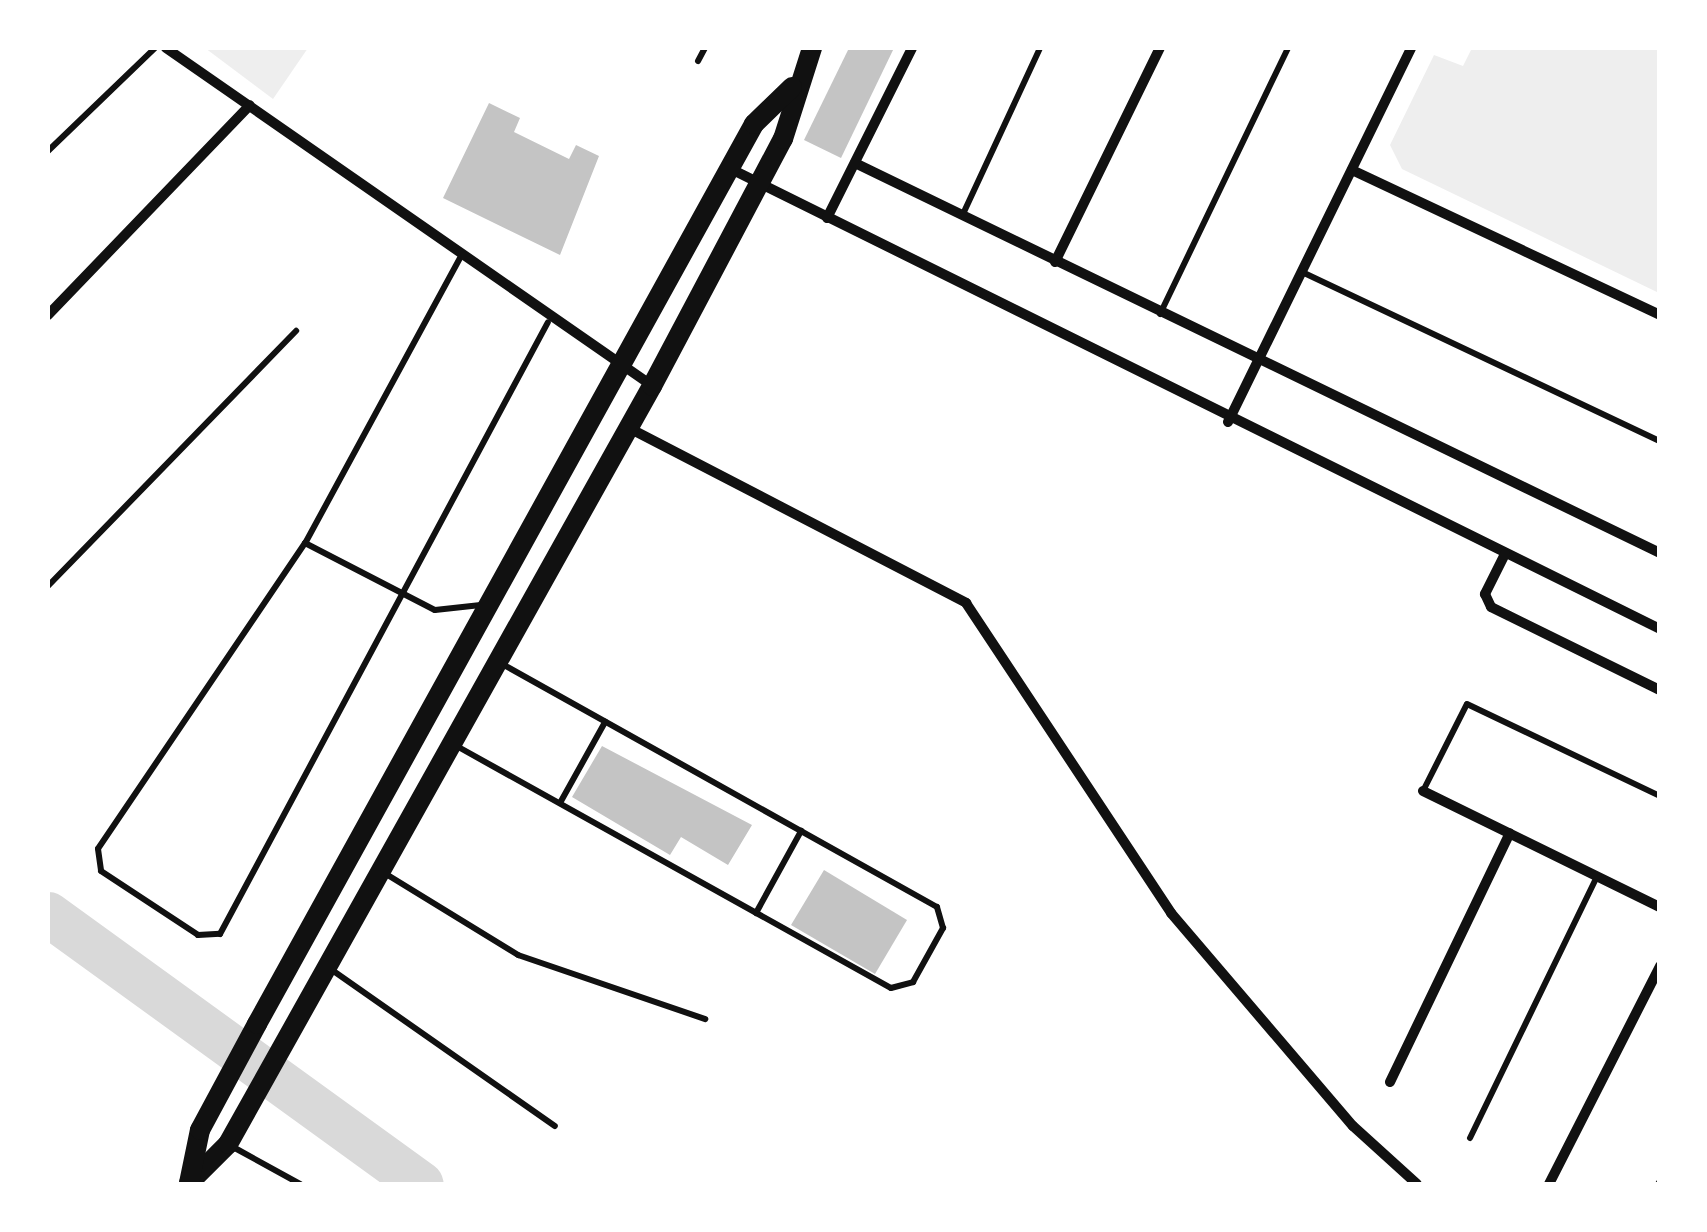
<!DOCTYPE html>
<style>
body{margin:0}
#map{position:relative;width:1707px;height:1232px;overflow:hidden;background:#fff;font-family:"DejaVu Sans",sans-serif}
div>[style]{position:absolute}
.green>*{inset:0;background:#eee}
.river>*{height:45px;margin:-22.5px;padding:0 22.5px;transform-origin:22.5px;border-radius:22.5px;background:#d9d9d9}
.building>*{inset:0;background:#c4c4c4}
.service>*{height:6px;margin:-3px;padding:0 3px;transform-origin:3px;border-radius:3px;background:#111}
.minor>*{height:10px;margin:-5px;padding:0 5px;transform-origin:5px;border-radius:5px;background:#111}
.secondary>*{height:20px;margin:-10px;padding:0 10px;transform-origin:10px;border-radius:10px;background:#111}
span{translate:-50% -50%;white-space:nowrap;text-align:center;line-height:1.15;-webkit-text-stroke:8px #fff;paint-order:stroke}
.frame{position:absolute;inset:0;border:50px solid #fff;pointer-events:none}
</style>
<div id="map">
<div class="green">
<i style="clip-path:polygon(205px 48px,308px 48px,273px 99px)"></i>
<i style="clip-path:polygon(1472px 48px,1659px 48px,1659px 293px,1402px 169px,1390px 145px,1434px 55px,1463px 66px)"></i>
</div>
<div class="river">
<i style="left:48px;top:914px;width:460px;rotate:35.9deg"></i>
</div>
<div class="building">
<i style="clip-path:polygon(849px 48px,894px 48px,841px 158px,804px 140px)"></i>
<i style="clip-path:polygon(489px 103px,520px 118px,514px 132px,569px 159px,576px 145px,599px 156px,560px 255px,443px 198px)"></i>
<i style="clip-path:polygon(602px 746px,752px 825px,728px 865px,681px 837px,670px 855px,572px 797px)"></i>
<i style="clip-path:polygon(824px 870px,907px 920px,875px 974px,791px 925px)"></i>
</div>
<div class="service">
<i style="left:698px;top:61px;width:15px;rotate:-62deg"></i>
<i style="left:48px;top:151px;width:149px;rotate:-43.9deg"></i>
<i style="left:963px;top:214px;width:183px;rotate:-65.1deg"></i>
<i style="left:460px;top:258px;width:324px;rotate:118.5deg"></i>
<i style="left:305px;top:543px;width:369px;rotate:124.1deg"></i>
<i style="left:98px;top:849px;width:22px;rotate:82deg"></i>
<i style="left:101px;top:871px;width:116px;rotate:33.4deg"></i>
<i style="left:198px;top:935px;width:22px;rotate:-3deg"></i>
<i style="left:220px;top:934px;width:694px;rotate:-61.81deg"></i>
<i style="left:1302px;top:272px;width:396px;rotate:25.3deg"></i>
<i style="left:1160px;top:314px;width:295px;rotate:-64.3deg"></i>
<i style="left:305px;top:543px;width:146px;rotate:27.3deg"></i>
<i style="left:435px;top:610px;width:46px;rotate:-6.2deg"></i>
<i style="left:48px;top:586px;width:356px;rotate:-45.8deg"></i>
<i style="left:453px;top:744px;width:501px;rotate:29.12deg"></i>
<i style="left:891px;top:988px;width:23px;rotate:-15deg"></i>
<i style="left:913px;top:982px;width:62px;rotate:-60.9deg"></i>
<i style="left:943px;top:928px;width:22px;rotate:-106deg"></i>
<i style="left:937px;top:907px;width:500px;rotate:-150.8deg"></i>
<i style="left:1423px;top:791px;width:97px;rotate:-63.2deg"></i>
<i style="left:1467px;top:704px;width:214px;rotate:25.5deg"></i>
<i style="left:560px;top:803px;width:93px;rotate:-60.9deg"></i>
<i style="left:386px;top:874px;width:155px;rotate:31.5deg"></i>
<i style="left:518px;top:955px;width:198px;rotate:18.9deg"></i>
<i style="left:756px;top:913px;width:94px;rotate:-61.2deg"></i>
<i style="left:332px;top:970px;width:272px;rotate:35deg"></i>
<i style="left:1470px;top:1138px;width:291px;rotate:-64.1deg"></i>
<i style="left:233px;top:1147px;width:77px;rotate:28.9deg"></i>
<i style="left:1658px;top:1184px;width:4px;rotate:-56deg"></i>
</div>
<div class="minor">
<i style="left:166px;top:48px;width:591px;rotate:34.79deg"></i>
<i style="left:855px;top:163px;width:894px;rotate:25.85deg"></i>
<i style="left:731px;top:169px;width:1037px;rotate:26.34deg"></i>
<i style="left:1352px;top:170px;width:340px;rotate:25.2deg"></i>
<i style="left:827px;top:218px;width:190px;rotate:-63.4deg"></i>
<i style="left:1055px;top:262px;width:238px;rotate:-63.9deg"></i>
<i style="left:48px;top:315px;width:291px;rotate:-46.1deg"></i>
<i style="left:1228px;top:422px;width:416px;rotate:-63.9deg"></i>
<i style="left:629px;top:428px;width:380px;rotate:27.4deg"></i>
<i style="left:966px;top:603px;width:372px;rotate:56.5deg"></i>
<i style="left:1171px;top:913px;width:280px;rotate:49.5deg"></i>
<i style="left:1353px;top:1126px;width:86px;rotate:42.2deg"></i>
<i style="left:1505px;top:554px;width:45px;rotate:116.6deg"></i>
<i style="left:1485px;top:594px;width:14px;rotate:65deg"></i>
<i style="left:1491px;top:607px;width:188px;rotate:26.2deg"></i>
<i style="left:1423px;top:791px;width:264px;rotate:26.1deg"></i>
<i style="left:1390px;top:1082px;width:276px;rotate:-64.3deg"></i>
<i style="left:1549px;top:1184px;width:245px;rotate:-63deg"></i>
</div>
<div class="secondary">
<i style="left:189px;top:1183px;width:55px;rotate:-45deg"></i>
<i style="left:228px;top:1144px;width:869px;rotate:-60.78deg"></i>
<i style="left:652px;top:386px;width:280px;rotate:-62.1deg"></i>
<i style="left:783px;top:139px;width:96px;rotate:-72.3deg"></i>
<i style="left:189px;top:1183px;width:54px;rotate:-78.3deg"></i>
<i style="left:200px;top:1130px;width:120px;rotate:-61.7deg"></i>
<i style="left:257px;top:1024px;width:1028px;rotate:-61.09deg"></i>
<i style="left:754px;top:124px;width:53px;rotate:-44.2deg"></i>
</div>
<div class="frame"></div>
</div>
